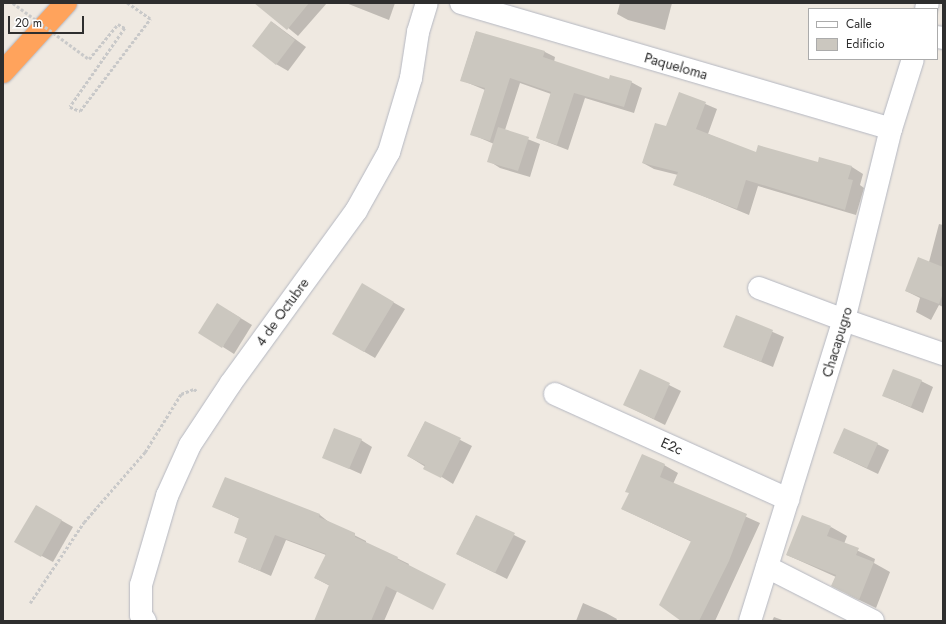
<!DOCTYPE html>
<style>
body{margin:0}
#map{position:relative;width:946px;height:624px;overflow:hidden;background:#efe9e1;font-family:Jost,sans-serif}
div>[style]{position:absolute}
.shadow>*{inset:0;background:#0003}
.building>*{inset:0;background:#cbc7bf}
.path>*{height:2.5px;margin-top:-1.25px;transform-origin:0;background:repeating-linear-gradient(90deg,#c9c9c9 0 3px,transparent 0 5px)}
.roads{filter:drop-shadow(0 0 1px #b4b7c1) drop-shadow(0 0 1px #b4b7c1)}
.minor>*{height:22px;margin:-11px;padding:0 11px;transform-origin:11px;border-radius:11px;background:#fff}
.highway>*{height:22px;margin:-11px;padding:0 11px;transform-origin:11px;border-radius:11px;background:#ffa35c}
.path-bridge>*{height:2.5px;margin-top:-1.25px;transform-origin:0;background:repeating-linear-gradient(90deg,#c9c9c9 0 3px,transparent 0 5px)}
span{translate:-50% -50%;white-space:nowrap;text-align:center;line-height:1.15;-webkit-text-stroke:3px #fff;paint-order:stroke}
.street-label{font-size:14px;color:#2e2e2e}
.frame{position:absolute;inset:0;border:4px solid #2e2e2e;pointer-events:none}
.legend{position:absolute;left:808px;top:8px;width:130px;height:52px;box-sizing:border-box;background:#fff;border:1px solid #ababab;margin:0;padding:5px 7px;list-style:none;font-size:12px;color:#2e2e2e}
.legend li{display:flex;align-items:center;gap:8px;height:20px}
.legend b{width:20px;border:1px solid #ababab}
.scale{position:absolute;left:8px;top:16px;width:76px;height:18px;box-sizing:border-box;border:2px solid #2e2e2e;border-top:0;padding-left:5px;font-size:12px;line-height:14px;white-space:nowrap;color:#2e2e2e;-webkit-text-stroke:3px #fff;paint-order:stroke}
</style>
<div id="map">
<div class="shadow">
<i style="clip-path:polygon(258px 3px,327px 3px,298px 36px)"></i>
<i style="clip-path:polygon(346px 3px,395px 3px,389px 20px)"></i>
<i style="clip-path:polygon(620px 3px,672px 3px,665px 30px,628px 20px,617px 14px)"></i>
<i style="clip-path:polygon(272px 22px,306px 47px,288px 71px,276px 64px)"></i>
<i style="clip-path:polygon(476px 32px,545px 52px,555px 57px,554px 62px,610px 80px,631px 82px,642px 88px,634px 113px,585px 98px,568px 150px,537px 138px,551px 94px,520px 83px,505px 130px,540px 144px,530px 177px,500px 168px,489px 161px,494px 144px,471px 134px,485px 90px,461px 80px)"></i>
<i style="clip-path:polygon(680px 93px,717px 109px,708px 134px,757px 154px,819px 163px,820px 158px,852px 167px,863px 174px,860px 185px,864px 188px,856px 215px,758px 186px,749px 215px,674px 184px,678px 175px,654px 169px,643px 163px,667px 127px)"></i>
<i style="clip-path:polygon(939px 224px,943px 225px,943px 307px,939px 305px,931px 320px,916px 312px,920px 298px,906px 291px,929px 262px)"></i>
<i style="clip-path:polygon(363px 285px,405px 309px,375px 358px,334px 334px)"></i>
<i style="clip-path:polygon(229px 311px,252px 325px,234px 354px,223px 347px)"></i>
<i style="clip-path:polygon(737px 316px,784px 337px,773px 367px,725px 347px)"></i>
<i style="clip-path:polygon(641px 371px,681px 391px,665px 425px,625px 405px)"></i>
<i style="clip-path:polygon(921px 381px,933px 387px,923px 413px,884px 396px)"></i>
<i style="clip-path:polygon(425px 422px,472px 446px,453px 484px,408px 456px)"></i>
<i style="clip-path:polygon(361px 440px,372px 447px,361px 474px,323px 457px)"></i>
<i style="clip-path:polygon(877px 444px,889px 450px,878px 474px,834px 453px)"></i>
<i style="clip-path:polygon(664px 465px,678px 473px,673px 484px,760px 523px,715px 621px,683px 621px,692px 542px,622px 509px,630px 493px)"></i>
<i style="clip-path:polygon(226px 478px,320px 515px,330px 523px,366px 541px,366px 543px,409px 564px,384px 621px,315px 621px,330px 586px,315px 578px,326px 555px,286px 540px,271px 576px,239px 562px,248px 539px,235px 532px,240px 519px,213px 506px)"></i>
<i style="clip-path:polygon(36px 506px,73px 527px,53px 562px,16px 542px)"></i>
<i style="clip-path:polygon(476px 516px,526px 541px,507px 579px,457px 554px)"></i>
<i style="clip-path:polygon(831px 527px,847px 536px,844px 544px,875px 559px,874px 563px,890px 572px,876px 608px,849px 595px,836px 577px,787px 555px)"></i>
<i style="clip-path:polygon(583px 603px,606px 613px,617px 619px,616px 621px,576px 621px)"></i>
<i style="clip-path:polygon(774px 617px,785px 621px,772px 621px)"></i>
</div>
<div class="building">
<i style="clip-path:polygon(254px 3px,309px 3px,287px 30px)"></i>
<i style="clip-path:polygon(271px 21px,295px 40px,276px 65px,252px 46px)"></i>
<i style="clip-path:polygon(476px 31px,545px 51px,543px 57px,609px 79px,610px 75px,632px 81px,624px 107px,574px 93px,557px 145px,536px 138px,551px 92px,510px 78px,490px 141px,470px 135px,485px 88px,460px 81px)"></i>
<i style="clip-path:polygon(679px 92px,706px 102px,696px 129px,756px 152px,758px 145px,818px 162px,819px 157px,852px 166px,848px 179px,853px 180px,845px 210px,746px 180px,737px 209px,673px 185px,678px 172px,642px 163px,655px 123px,666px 126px)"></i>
<i style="clip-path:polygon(498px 127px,529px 137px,518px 171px,487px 162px)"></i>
<i style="clip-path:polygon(918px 257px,943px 267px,943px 293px,939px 304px,905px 291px)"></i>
<i style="clip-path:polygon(362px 283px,394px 302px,364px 352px,332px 334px)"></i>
<i style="clip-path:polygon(217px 303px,241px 318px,222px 348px,198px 333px)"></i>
<i style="clip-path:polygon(736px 315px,773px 330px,761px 362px,723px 347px)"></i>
<i style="clip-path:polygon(640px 369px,670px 383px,654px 419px,623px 405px)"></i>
<i style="clip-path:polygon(893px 369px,922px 380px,911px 407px,882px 396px)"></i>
<i style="clip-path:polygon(425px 421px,461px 438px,441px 478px,423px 469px,425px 465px,407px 456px)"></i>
<i style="clip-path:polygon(334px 428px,362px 439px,349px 469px,322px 458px)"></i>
<i style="clip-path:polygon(844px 428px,878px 443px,867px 468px,833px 453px)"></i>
<i style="clip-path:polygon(642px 454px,665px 464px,660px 477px,747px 514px,729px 561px,699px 621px,681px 621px,659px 605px,691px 541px,621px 509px,629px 493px,625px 492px)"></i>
<i style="clip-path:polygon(225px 477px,320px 514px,319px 517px,355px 533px,355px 537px,398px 557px,397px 559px,446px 584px,433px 610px,386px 586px,371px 621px,314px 621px,329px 585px,314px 578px,326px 554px,275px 535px,260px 571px,238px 562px,247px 538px,234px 533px,239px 518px,212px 507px)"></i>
<i style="clip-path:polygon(36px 505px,62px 520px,41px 557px,14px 542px)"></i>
<i style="clip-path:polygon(476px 515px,515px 533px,495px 573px,456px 554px)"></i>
<i style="clip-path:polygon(802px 515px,831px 526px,827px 536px,859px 548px,856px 555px,874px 562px,859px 600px,831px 586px,836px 575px,786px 555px)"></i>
</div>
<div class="path">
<i style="left:89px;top:59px;width:45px;rotate:-50.4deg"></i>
<i style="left:118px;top:24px;width:8px;rotate:30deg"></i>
<i style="left:125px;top:28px;width:96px;rotate:124.8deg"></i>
<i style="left:70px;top:107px;width:11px;rotate:22deg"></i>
<i style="left:80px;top:111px;width:116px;rotate:-52.7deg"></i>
<i style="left:150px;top:19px;width:28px;rotate:-145deg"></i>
<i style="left:30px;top:603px;width:97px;rotate:-56.3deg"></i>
<i style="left:84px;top:522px;width:93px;rotate:-48.9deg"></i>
<i style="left:145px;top:452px;width:68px;rotate:-58.2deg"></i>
<i style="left:181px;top:394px;width:14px;rotate:-21deg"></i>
<i style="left:194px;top:389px;width:4px;rotate:34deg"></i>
</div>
<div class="roads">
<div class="minor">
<i style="left:461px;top:3px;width:448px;rotate:16.3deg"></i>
<i style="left:926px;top:9px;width:6px;rotate:-72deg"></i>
<i style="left:937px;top:37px;width:6px;rotate:9deg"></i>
<i style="left:759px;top:288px;width:91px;rotate:20.6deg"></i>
<i style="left:844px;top:320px;width:105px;rotate:19deg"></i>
<i style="left:555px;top:394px;width:256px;rotate:24.3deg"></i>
<i style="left:767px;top:567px;width:119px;rotate:27deg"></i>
<i style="left:145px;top:621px;width:7px;rotate:-124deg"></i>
<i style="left:141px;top:615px;width:30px;rotate:-90deg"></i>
<i style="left:141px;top:585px;width:93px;rotate:-73.7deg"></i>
<i style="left:167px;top:496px;width:56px;rotate:-65.7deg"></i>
<i style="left:190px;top:445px;width:74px;rotate:-56.5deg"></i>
<i style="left:231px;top:383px;width:213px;rotate:-54deg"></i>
<i style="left:356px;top:211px;width:68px;rotate:-60.8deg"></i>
<i style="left:389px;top:152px;width:77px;rotate:-73.4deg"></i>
<i style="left:411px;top:78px;width:47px;rotate:-81.3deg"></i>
<i style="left:418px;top:32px;width:30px;rotate:-73deg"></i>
<i style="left:750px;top:621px;width:315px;rotate:-72.7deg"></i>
<i style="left:844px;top:320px;width:197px;rotate:-76.2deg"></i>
<i style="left:891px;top:129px;width:73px;rotate:-72.6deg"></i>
</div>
<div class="highway">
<i style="left:3px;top:72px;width:93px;rotate:-47.6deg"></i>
</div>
</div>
<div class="path-bridge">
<i style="left:13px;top:3px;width:94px;rotate:36.4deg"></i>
</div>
<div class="street-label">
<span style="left:676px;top:66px;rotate:16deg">Paqueloma</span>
<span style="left:282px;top:312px;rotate:-54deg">4 de Octubre</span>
<span style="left:837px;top:342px;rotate:-73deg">Chacapugro</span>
<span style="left:672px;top:446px;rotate:24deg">E2c</span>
</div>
<div class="frame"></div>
<ul class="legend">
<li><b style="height:5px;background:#fff"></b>Calle</li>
<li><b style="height:11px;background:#cbc7bf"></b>Edificio</li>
</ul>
<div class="scale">20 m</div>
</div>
